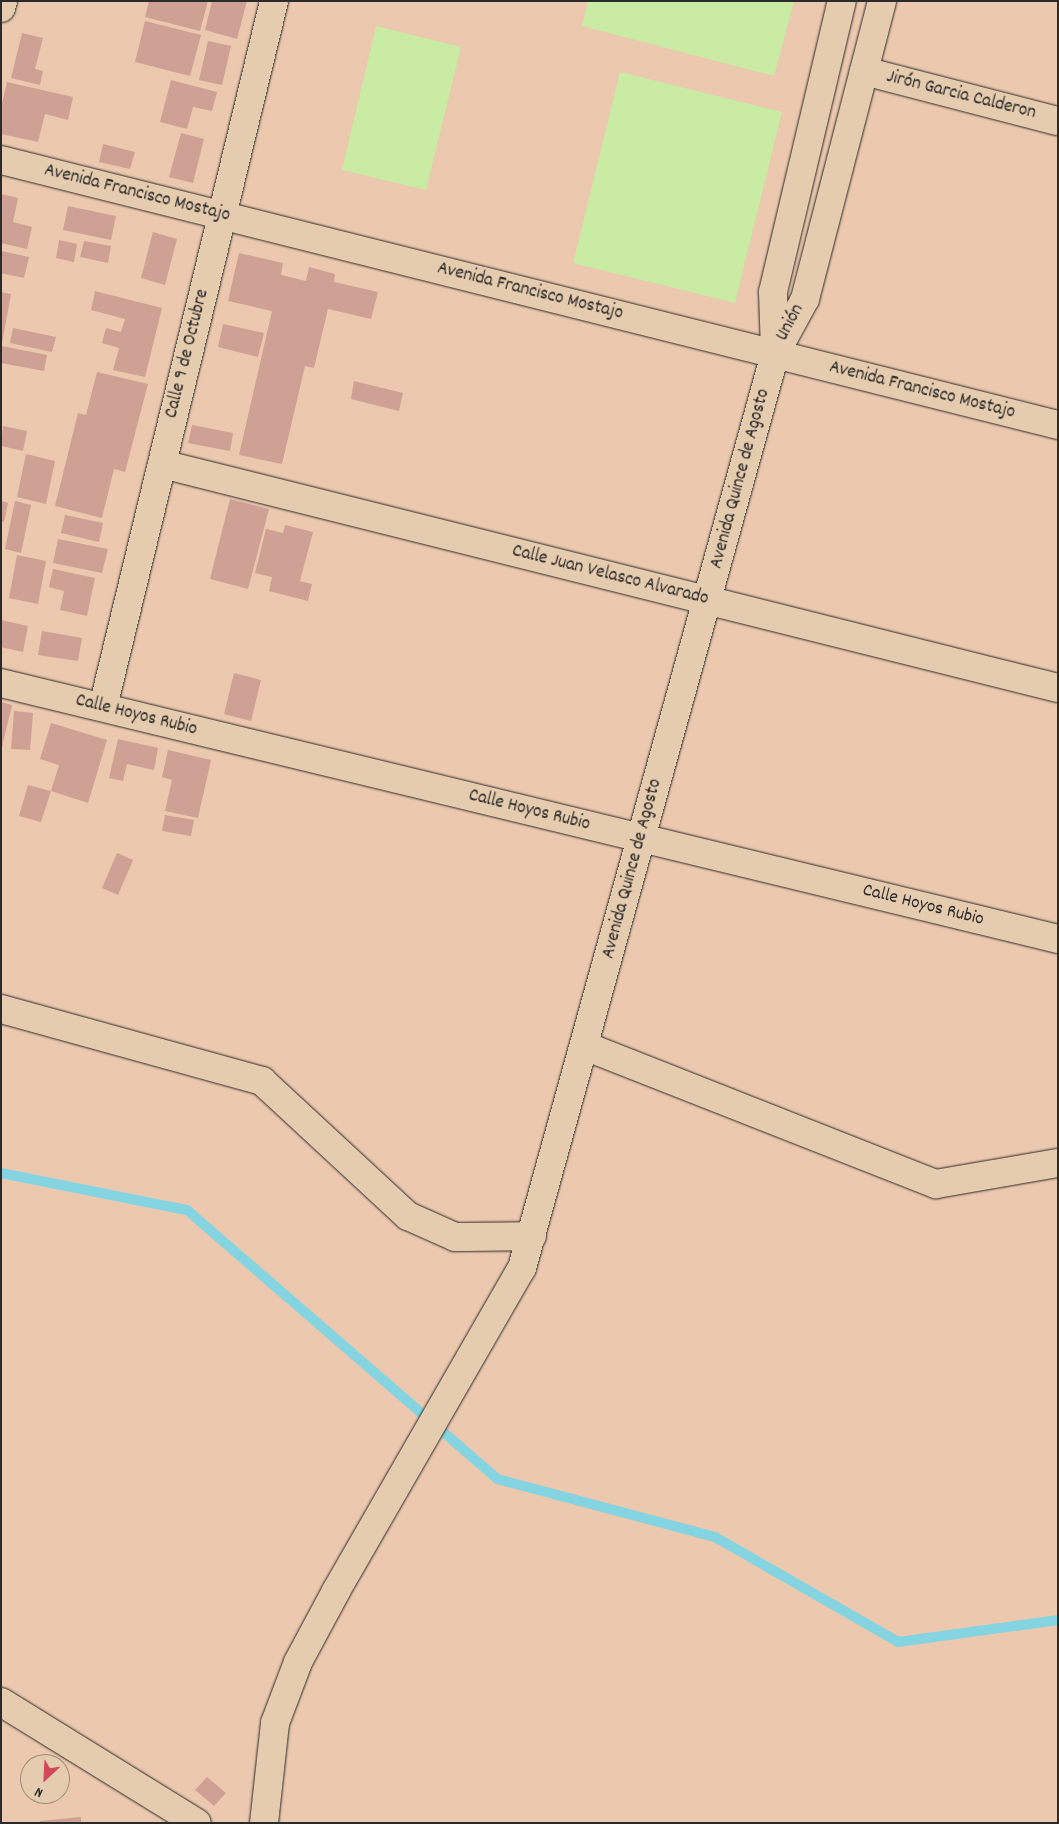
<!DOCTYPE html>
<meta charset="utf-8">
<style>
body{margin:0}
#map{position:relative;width:1059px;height:1824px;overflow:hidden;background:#ebc8ae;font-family:Dekko,sans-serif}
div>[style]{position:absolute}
.green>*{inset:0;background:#c9eba3}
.stream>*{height:10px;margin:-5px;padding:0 5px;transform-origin:5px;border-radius:5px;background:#85d4e1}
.building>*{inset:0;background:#cfa194}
.roads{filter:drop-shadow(0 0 1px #2b2b2b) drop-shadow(0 0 1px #2b2b2b)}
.minor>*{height:28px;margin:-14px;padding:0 14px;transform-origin:14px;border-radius:14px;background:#e6ccae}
.tertiary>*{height:28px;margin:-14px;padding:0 14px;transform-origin:14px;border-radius:14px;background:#e6ccae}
span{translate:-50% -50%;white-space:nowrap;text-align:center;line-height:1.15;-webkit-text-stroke:4.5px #e6ccae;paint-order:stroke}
.street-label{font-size:19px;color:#2b2b2b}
.frame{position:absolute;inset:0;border:2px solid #2b2b2b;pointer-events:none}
.north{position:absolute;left:20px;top:1754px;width:50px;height:50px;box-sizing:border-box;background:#e6ccae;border:1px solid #9b8c7a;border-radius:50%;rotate:205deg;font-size:14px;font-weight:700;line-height:20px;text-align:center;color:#2b2b2b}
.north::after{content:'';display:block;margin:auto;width:18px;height:22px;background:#d1495b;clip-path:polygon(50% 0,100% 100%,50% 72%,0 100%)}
</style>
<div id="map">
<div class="green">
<i style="clip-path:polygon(588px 1px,794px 1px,774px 76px,582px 26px)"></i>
<i style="clip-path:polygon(376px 26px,461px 47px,426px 190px,342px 170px)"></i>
<i style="clip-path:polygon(620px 72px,782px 112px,735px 303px,573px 263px)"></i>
</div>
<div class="stream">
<i style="left:1px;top:1173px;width:190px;rotate:11.3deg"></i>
<i style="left:187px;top:1210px;width:410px;rotate:40.9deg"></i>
<i style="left:497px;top:1479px;width:226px;rotate:14.9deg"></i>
<i style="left:715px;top:1537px;width:211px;rotate:29.8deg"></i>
<i style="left:898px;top:1642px;width:162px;rotate:-7.8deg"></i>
</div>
<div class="building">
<i style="clip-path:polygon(149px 1px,208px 1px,200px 31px,145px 17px)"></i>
<i style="clip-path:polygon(212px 1px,247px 1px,237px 39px,205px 30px)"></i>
<i style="clip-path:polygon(145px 21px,201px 35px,190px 76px,135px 62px)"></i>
<i style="clip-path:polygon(22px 33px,43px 38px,35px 69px,43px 71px,40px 85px,11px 78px)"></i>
<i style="clip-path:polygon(208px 41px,231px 46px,222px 85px,199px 80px)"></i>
<i style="clip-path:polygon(171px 80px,217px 92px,212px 111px,193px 107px,187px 129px,160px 122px)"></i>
<i style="clip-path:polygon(7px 82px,73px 97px,68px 120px,45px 114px,38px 142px,1px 134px,1px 108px)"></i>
<i style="clip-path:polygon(181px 133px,204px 139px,193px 183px,169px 177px)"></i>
<i style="clip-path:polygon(103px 144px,135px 152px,130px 169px,99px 162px)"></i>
<i style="clip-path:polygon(1px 194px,18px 198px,13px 222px,32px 227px,27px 249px,1px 243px)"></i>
<i style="clip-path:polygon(68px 206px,116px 216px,111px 240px,63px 230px)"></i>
<i style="clip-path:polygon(153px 232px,177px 239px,165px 285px,141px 278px)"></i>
<i style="clip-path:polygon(59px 240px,77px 244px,74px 262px,56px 258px)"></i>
<i style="clip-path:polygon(84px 241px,111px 246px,108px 263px,80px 257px)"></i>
<i style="clip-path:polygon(1px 251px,29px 257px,24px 278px,1px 273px)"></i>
<i style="clip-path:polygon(239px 253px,283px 263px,281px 275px,306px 281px,309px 267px,335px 274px,334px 282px,378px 292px,371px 319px,328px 309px,314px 368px,305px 366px,282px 464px,239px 455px,272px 311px,228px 301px)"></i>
<i style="clip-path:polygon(95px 291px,162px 308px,145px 377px,113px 370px,119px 348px,102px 343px,106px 328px,121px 332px,125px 319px,91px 310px)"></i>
<i style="clip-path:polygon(1px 292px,11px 294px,2px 343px,1px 343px)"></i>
<i style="clip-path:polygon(223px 324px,264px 333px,258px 357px,218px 347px)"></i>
<i style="clip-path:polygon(13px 328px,56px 337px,52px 352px,10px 343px)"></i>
<i style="clip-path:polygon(2px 346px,47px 355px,44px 371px,1px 363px)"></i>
<i style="clip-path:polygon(97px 372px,148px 384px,125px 472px,114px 469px,102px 518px,55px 506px,78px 413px,86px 415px)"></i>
<i style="clip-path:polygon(354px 381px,403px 393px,399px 411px,351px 399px)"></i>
<i style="clip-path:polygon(192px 425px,233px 433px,230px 451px,188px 443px)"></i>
<i style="clip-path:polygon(3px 426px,27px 431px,23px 451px,1px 446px)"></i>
<i style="clip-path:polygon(26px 454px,55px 461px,46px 504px,17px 497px)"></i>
<i style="clip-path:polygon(230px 499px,269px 509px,248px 589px,210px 579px)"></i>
<i style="clip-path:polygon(1px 501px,8px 503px,4px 522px,1px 521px)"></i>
<i style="clip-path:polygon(15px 501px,31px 505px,21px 553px,5px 549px)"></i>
<i style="clip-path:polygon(65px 515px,103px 523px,99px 542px,61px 533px)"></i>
<i style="clip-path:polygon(285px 525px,313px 532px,300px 581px,312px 584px,308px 601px,269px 591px,272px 577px,255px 573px,266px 529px,283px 533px)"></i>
<i style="clip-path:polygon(58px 539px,108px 549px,102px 573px,53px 563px)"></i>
<i style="clip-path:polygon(17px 555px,46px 561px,38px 604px,9px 598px)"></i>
<i style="clip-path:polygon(53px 569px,95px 578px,87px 616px,60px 610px,64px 591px,49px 587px)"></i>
<i style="clip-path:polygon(1px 620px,28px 626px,23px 652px,1px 647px)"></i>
<i style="clip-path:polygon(42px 631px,82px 638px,78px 661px,38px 655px)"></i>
<i style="clip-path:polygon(234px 673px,261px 680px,251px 721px,224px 714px)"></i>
<i style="clip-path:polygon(1px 702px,12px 705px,2px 747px,1px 747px)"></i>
<i style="clip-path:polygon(14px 711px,33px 713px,30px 750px,11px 749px)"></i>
<i style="clip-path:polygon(51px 723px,107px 740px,88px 803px,51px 791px,41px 822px,19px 816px,28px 785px,51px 791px,59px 765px,40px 759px)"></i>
<i style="clip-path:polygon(118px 739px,158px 748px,154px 770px,127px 764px,123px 781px,109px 778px)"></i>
<i style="clip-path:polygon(168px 750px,211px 760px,198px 818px,165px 811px,172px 780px,162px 777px)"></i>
<i style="clip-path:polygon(165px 815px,194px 820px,191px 836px,162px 831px)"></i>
<i style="clip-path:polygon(117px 853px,133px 860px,118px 895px,102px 888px)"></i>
<i style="clip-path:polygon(207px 1777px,226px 1793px,214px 1806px,195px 1790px)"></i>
<i style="clip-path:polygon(81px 1817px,81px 1823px,40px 1823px,40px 1821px)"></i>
</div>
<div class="roads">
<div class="minor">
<i style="left:1px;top:8px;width:7px;rotate:-74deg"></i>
<i style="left:864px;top:71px;width:200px;rotate:14.5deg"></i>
<i style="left:1px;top:160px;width:798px;rotate:14.07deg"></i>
<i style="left:162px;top:464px;width:924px;rotate:14.04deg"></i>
<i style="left:1px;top:683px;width:1088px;rotate:13.61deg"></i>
<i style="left:103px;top:707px;width:726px;rotate:-76.38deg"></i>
<i style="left:1px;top:1009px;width:271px;rotate:15.4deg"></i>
<i style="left:262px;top:1081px;width:199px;rotate:42.8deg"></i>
<i style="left:408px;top:1216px;width:51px;rotate:24.1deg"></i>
<i style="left:455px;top:1237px;width:77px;rotate:-0.7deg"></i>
<i style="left:585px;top:1046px;width:377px;rotate:21.5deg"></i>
<i style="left:936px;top:1184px;width:124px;rotate:-9.8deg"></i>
<i style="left:1px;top:1702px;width:230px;rotate:31.7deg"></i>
</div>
<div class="tertiary">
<i style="left:775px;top:352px;width:60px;rotate:-91.9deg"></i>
<i style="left:773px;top:292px;width:299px;rotate:-76.7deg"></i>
<i style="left:775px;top:354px;width:292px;rotate:14.1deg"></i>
<i style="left:264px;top:1823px;width:101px;rotate:-83.7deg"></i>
<i style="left:275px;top:1723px;width:65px;rotate:-69.3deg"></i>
<i style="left:298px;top:1662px;width:81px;rotate:-61.8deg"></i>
<i style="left:336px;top:1591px;width:373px;rotate:-60.1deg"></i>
<i style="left:522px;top:1268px;width:948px;rotate:-74.53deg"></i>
<i style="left:775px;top:354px;width:63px;rotate:-61.4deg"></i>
<i style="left:805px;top:299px;width:308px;rotate:-75.5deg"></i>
</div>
</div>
<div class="street-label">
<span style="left:961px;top:96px;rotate:14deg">Jirón Garcia Calderon</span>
<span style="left:137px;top:194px;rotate:14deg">Avenida Francisco Mostajo</span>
<span style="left:530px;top:292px;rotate:14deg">Avenida Francisco Mostajo</span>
<span style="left:791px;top:323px;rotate:-62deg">Unión</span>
<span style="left:188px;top:354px;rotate:-76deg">Calle 9 de Octubre</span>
<span style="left:922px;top:391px;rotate:14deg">Avenida Francisco Mostajo</span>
<span style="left:741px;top:479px;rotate:-75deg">Avenida Quince de Agosto</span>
<span style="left:610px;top:576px;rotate:14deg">Calle Juan Velasco Alvarado</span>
<span style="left:136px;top:716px;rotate:14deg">Calle Hoyos Rubio</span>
<span style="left:529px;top:811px;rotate:14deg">Calle Hoyos Rubio</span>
<span style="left:633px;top:869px;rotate:-75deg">Avenida Quince de Agosto</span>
<span style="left:923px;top:906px;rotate:14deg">Calle Hoyos Rubio</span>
</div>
<div class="frame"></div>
<div class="north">N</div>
</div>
